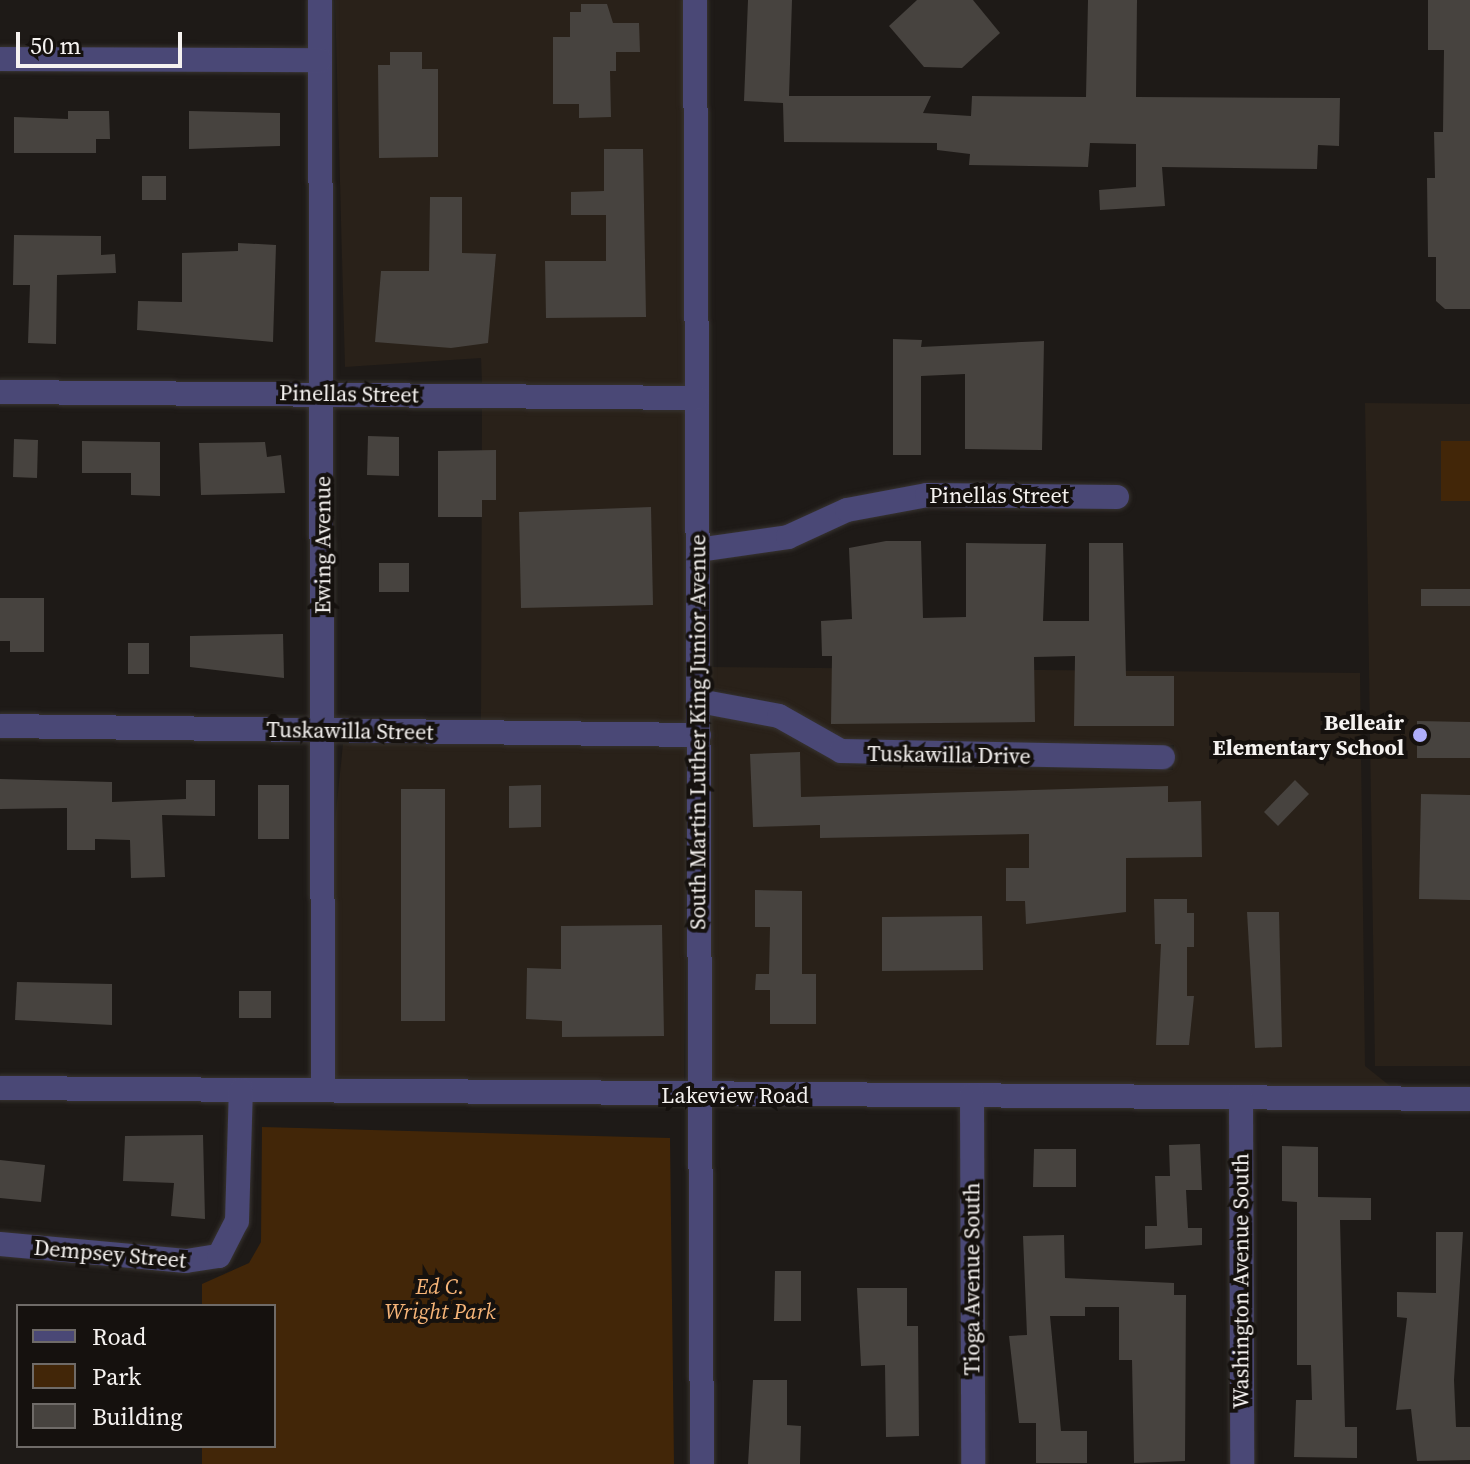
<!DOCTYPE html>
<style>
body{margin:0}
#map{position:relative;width:1470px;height:1464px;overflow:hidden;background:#1e1a17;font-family:"Source Serif 4",serif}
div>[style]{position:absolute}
.built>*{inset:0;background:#292119}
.green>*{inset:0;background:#422608}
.building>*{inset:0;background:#47433f}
.roads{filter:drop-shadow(0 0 2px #383431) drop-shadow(0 0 2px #383431)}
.minor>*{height:24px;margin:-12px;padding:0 12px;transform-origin:12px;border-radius:12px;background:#4a4876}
.dots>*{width:22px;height:22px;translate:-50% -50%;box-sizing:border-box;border:4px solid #15110e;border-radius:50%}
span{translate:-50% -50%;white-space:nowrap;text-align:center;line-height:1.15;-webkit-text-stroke:8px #15110e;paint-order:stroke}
.street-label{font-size:22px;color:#f5f2f0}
.poi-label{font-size:22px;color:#f5f2f0;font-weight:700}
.right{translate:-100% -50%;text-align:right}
.park-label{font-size:22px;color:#f7b578;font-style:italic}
.legend{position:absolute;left:16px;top:1304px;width:260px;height:144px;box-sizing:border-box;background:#15110e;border:2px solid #6f6b68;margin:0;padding:10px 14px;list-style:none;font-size:24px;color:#f5f2f0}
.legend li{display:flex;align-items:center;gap:16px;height:40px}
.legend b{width:40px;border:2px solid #6f6b68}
.scale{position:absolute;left:16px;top:32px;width:166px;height:36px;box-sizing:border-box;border:4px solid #f5f2f0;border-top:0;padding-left:10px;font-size:24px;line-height:28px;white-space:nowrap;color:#f5f2f0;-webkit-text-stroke:6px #15110e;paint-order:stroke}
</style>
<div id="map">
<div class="built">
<i style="clip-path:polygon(335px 0,683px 0,686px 386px,482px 383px,481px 358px,345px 367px)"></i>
<i style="clip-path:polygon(1365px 403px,1470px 404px,1470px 1066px,1375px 1066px)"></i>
<i style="clip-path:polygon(482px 409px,686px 411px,688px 722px,481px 720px)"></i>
<i style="clip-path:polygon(710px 667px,1360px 673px,1365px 1066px,1390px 1086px,707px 1084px,711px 714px,775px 728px,840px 764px,870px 767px,1173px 770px,1174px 745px,844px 739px,783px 704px,711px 688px)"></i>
<i style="clip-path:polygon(343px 744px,688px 748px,684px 1084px,335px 1077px,334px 831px)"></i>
</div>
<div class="green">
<i style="clip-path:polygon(1441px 441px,1470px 441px,1470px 501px,1441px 501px)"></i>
<i style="clip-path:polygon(262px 1127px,670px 1138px,674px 1464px,202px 1464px,202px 1446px,274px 1446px,274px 1306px,202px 1306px,202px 1284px,249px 1263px,261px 1242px)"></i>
</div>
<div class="building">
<i style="clip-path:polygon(748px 0,792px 0,789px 96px,931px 96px,923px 113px,971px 116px,972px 96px,1086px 97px,1088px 0,1137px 0,1136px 97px,1340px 98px,1339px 146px,1318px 145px,1317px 169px,1162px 167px,1165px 206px,1100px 210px,1099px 190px,1136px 187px,1136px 144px,1090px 143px,1088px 167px,969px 165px,970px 154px,937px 150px,937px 143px,784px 142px,783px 103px,744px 101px)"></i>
<i style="clip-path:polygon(917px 0,973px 0,1000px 33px,962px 68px,924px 67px,889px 26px)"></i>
<i style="clip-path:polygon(1428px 0,1470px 0,1470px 309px,1445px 309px,1436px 301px,1436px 257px,1428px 257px,1427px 178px,1435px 178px,1434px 132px,1443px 132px,1444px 50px,1428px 50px)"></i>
<i style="clip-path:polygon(581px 4px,607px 4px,613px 23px,639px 23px,640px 52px,616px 52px,616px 71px,610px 71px,611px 117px,579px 118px,579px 104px,553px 104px,553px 37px,570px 37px,570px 12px,581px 12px)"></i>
<i style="clip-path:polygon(390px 52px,422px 52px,422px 69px,438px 69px,438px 157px,379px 158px,378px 65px,390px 65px)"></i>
<i style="clip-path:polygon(68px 111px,109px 111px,110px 139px,96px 139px,96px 153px,14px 153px,14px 117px,68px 119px)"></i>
<i style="clip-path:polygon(189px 111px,280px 113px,280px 146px,189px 149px)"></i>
<i style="clip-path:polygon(604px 149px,643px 149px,646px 317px,546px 318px,545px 261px,606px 261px,606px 215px,571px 215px,571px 192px,604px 191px)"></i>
<i style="clip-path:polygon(142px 176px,166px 176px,166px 200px,142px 200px)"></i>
<i style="clip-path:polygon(430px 197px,462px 197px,462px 253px,496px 254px,488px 343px,451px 348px,375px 342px,381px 271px,429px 271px)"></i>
<i style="clip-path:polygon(14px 235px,101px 236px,101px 255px,115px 254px,116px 273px,57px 275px,56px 344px,28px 343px,30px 285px,13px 285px)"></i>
<i style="clip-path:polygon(238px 243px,276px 245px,273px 342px,137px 330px,138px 301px,182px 302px,182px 253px,238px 251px)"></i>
<i style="clip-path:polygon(893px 339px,922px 340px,921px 347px,1044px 341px,1042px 450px,965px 449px,965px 374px,921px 376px,921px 455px,893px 455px)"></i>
<i style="clip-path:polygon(368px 436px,399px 437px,399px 476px,367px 475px)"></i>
<i style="clip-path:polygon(14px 439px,38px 440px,37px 478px,13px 477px)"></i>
<i style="clip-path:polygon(82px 441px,160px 442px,160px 496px,131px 495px,131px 473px,82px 473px)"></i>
<i style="clip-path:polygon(265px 442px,267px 457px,281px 455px,285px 493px,201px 495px,199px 443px)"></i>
<i style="clip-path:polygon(496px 450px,496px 500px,482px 500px,482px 517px,438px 517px,438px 451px)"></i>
<i style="clip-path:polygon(651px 507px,653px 605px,521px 608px,519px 512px)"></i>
<i style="clip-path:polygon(886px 541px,921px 541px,923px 618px,966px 617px,966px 543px,1046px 544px,1043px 621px,1089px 621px,1089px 543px,1123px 543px,1126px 676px,1174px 676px,1174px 726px,1074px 726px,1075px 656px,1034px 657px,1035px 722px,831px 724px,832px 656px,822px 656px,821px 621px,852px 619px,849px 548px)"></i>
<i style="clip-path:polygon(379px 563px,409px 563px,409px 592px,379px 592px)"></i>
<i style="clip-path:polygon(1421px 589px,1470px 589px,1470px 606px,1421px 606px)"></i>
<i style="clip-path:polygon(0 598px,44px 598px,44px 652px,10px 652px,10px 641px,0 641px)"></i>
<i style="clip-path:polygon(283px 634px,284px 678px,190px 667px,190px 636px)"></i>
<i style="clip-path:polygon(128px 643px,149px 643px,149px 674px,128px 674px)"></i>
<i style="clip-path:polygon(1417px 721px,1470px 722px,1470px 758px,1417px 758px)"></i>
<i style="clip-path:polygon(800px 752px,801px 797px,1168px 786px,1168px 802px,1201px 801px,1202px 857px,1126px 858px,1126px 912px,1026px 924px,1025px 901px,1006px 901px,1006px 868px,1029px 868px,1029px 834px,820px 838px,820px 825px,753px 827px,750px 754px)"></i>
<i style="clip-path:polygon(0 779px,112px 782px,112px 802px,186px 799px,186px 780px,215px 780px,215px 816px,162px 815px,165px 877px,131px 878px,130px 840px,95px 839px,95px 850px,67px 850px,67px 808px,0 809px)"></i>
<i style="clip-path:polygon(1295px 780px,1309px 794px,1278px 826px,1264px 812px)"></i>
<i style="clip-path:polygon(258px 785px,289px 785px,289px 839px,258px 839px)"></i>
<i style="clip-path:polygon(541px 785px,541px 827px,509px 828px,509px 786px)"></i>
<i style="clip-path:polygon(401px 789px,445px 789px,445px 1021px,401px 1021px)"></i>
<i style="clip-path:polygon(1421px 794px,1470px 795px,1470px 900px,1419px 899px)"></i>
<i style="clip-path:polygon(755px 890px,802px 891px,802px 974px,816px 974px,816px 1024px,770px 1024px,770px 990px,755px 990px,756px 974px,769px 974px,770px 927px,755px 927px)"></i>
<i style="clip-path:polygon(1154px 899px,1187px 899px,1187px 913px,1194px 913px,1194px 947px,1187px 947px,1187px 996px,1194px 996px,1189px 1045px,1156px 1045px,1161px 944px,1155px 944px)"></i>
<i style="clip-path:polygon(1247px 912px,1279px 912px,1282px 1047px,1255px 1048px)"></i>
<i style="clip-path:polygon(982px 916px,983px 970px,882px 971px,882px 917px)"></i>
<i style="clip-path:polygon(662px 925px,664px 1036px,562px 1037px,562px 1021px,526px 1019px,527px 968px,561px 969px,561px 926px)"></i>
<i style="clip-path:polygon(17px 982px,112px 984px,112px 1025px,15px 1020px)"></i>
<i style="clip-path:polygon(239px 991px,271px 991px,271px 1018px,239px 1018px)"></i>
<i style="clip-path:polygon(203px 1135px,205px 1219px,171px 1216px,174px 1183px,123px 1181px,125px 1136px)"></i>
<i style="clip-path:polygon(1200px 1144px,1202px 1190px,1186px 1190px,1188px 1228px,1202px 1228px,1202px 1245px,1145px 1249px,1145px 1226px,1157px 1226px,1155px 1176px,1170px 1176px,1169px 1145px)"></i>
<i style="clip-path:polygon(1282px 1146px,1318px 1147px,1318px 1197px,1371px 1198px,1371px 1220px,1340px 1220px,1345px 1427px,1357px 1427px,1357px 1458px,1294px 1457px,1296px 1400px,1312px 1400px,1311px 1365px,1297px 1365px,1297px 1202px,1282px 1201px)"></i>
<i style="clip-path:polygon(1034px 1149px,1076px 1149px,1076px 1187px,1033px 1187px)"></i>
<i style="clip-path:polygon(0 1160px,45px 1165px,41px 1202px,0 1198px)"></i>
<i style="clip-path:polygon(1436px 1232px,1463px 1232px,1454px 1380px,1456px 1427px,1470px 1427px,1470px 1460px,1417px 1461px,1411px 1409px,1396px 1410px,1407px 1318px,1397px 1317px,1397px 1292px,1436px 1293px)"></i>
<i style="clip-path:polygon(1064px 1235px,1065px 1278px,1174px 1283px,1174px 1295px,1186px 1295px,1185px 1461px,1134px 1463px,1132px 1360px,1119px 1360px,1119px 1307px,1085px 1307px,1085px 1316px,1050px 1316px,1061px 1431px,1087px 1431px,1087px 1463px,1036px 1463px,1036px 1423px,1019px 1423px,1009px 1336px,1027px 1335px,1023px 1236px)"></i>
<i style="clip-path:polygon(775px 1271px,801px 1271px,801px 1321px,774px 1321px)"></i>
<i style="clip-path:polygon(857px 1288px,907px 1288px,907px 1326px,918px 1326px,919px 1436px,886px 1437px,885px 1365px,861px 1366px)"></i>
<i style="clip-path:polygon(753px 1380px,787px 1380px,787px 1425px,801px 1426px,800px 1464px,748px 1464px)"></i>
</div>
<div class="roads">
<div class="minor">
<i style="left:320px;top:0;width:1090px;rotate:89.84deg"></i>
<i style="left:695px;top:0;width:1464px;rotate:89.73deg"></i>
<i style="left:0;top:59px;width:320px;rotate:0.2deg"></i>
<i style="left:0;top:392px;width:697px;rotate:0.49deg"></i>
<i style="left:698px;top:550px;width:91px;rotate:-8.2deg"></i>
<i style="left:788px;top:537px;width:65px;rotate:-24.6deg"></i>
<i style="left:847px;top:510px;width:81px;rotate:-10.6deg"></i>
<i style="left:927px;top:495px;width:190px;rotate:0.6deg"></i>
<i style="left:699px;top:701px;width:81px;rotate:10.6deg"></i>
<i style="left:779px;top:716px;width:71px;rotate:29.4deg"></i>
<i style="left:841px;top:751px;width:322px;rotate:1.1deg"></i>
<i style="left:0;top:726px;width:699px;rotate:0.74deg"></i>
<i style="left:0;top:1088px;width:1470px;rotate:0.43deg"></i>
<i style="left:972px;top:1095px;width:369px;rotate:89.8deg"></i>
<i style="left:1241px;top:1097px;width:367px;rotate:89.8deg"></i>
<i style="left:0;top:1244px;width:187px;rotate:5.2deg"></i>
<i style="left:186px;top:1261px;width:33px;rotate:-9deg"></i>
<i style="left:219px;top:1256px;width:39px;rotate:-63deg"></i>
<i style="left:237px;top:1221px;width:131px;rotate:-88.3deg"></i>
</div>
</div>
<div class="dots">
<i style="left:1420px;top:735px;background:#afaefa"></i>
</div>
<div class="street-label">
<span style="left:349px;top:394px;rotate:1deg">Pinellas Street</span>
<span style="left:999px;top:496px">Pinellas Street</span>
<span style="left:323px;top:545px;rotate:-90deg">Ewing Avenue</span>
<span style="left:350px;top:731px;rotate:1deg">Tuskawilla Street</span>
<span style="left:698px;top:732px;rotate:-90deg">South Martin Luther King Junior Avenue</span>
<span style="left:949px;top:755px;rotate:1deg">Tuskawilla Drive</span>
<span style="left:735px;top:1096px">Lakeview Road</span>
<span style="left:110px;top:1254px;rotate:5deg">Dempsey Street</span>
<span style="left:972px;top:1279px;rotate:-90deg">Tioga Avenue South</span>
<span style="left:1241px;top:1281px;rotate:-90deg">Washington Avenue South</span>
</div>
<div class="poi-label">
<span class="right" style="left:1404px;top:735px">Belleair<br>Elementary School</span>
</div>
<div class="park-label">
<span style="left:440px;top:1299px">Ed C.<br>Wright Park</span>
</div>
<ul class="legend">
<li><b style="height:10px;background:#4a4876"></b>Road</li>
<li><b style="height:22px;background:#422608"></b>Park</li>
<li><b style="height:22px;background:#47433f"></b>Building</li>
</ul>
<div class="scale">50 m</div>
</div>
